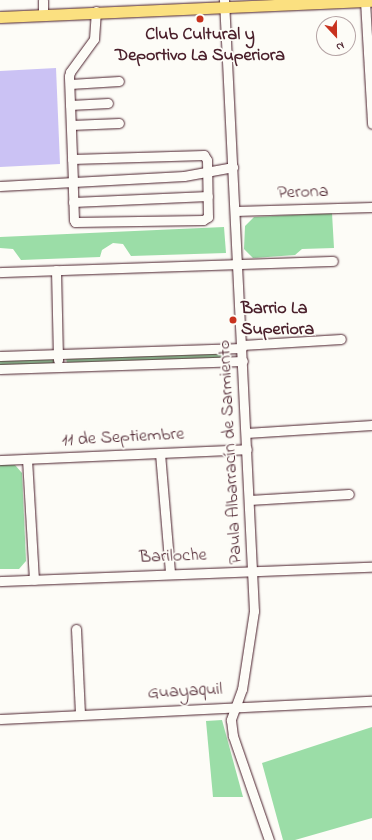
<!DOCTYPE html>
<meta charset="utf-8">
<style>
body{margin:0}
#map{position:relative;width:372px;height:840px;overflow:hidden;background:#fdfcf7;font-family:"Indie Flower",sans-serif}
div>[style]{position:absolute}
.green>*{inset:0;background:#9bdda7}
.building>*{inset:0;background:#cbc2f4}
.roads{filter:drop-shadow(0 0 1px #4a1f2b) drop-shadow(0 0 1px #4a1f2b)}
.minor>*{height:9px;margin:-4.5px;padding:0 4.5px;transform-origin:4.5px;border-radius:4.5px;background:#fdfcf7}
.major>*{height:11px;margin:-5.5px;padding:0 5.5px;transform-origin:5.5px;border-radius:5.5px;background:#fbe080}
.dots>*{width:11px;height:11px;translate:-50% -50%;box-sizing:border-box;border:2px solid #fdfcf7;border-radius:50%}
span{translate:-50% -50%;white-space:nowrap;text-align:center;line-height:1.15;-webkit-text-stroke:3.5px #fdfcf7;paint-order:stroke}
.poi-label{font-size:18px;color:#4a1f2b;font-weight:700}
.left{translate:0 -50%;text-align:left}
.street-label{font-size:18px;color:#4a1f2b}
.north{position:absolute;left:316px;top:16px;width:40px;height:40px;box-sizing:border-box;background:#fdfcf7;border:1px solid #b5a4a5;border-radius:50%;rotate:158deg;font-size:11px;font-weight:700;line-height:16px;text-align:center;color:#4a1f2b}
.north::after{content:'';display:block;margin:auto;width:14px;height:18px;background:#c8321e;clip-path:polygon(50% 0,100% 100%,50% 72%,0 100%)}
</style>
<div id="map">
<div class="green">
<i style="clip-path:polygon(332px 213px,334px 248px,302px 249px,295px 255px,253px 258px,244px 249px,245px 226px,254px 217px)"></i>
<i style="clip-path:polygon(224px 227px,226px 253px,131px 256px,123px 244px,113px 243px,102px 250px,100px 257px,21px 260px,13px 249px,0 248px,0 237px)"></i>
<i style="clip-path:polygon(224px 353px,224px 358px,67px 363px,66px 358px)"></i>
<i style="clip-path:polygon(54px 358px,54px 364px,0 366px,0 360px)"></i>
<i style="clip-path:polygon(0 465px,15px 465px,22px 473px,26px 561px,19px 569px,0 569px)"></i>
<i style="clip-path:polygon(222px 720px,243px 797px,213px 797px,206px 721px)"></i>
<i style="clip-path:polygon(372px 727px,372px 818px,295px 840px,283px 840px,262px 763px)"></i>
</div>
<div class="building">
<i style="clip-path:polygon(56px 68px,60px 164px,0 167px,0 71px)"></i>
</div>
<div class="roads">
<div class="minor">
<i style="left:43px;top:0;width:13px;rotate:90deg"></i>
<i style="left:224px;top:0;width:612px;rotate:87.19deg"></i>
<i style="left:254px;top:611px;width:79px;rotate:98.7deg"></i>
<i style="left:242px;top:689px;width:33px;rotate:110deg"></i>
<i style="left:231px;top:720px;width:16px;rotate:83deg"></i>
<i style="left:233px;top:736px;width:110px;rotate:70.9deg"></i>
<i style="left:365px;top:1px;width:123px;rotate:86.7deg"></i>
<i style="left:70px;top:84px;width:49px;rotate:-3.5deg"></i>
<i style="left:70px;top:105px;width:38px;rotate:-3deg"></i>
<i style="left:71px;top:125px;width:48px;rotate:-2.4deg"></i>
<i style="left:72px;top:159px;width:132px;rotate:-1.7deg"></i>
<i style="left:204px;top:155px;width:6px;rotate:59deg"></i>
<i style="left:207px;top:160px;width:57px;rotate:89deg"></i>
<i style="left:208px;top:217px;width:6px;rotate:149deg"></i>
<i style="left:203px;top:220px;width:128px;rotate:179.1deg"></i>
<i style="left:75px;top:222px;width:2px;rotate:-117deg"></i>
<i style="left:74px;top:220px;width:38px;rotate:-92deg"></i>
<i style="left:73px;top:182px;width:106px;rotate:-92.2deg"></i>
<i style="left:69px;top:76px;width:4px;rotate:-76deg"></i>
<i style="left:70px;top:72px;width:41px;rotate:-54deg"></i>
<i style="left:94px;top:39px;width:28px;rotate:-86deg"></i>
<i style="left:0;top:186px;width:184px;rotate:-3.1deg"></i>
<i style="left:184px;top:176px;width:50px;rotate:-10.4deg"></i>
<i style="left:73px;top:202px;width:135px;rotate:-2.5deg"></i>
<i style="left:235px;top:211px;width:137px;rotate:-1.7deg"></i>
<i style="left:56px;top:270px;width:90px;rotate:88.7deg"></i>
<i style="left:0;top:272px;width:333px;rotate:-1.9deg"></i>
<i style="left:242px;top:345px;width:99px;rotate:-3.5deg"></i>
<i style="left:0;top:356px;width:242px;rotate:-1.9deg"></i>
<i style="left:0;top:369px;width:243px;rotate:-1.9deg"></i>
<i style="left:246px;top:433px;width:126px;rotate:-3.6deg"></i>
<i style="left:160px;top:453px;width:120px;rotate:85.2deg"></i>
<i style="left:27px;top:459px;width:121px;rotate:86.7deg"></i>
<i style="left:0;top:460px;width:247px;rotate:-2.5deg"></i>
<i style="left:249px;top:500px;width:100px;rotate:-3.4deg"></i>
<i style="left:0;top:581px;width:372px;rotate:-2.2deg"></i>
<i style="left:76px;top:629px;width:84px;rotate:87.3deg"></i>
<i style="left:0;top:719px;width:372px;rotate:-2.8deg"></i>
</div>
<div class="major">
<i style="left:0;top:17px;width:372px;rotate:-2.5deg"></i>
</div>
</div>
<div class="dots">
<i style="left:200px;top:19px;background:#c8321e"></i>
<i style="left:233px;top:320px;background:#c8321e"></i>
</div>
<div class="poi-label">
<span style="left:200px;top:46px">Club Cultural y<br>Deportivo La Superiora</span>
<span class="left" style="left:241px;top:320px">Barrio La<br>Superiora</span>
</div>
<div class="street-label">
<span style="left:303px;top:193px;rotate:-2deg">Perona</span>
<span style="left:123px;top:438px;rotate:-3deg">11 de Septiembre</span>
<span style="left:231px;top:452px;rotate:-93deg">Paula Albarracín de Sarmiento</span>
<span style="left:173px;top:557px;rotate:-2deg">Bariloche</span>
<span style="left:185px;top:692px;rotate:-3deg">Guayaquil</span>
</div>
<div class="north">N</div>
</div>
